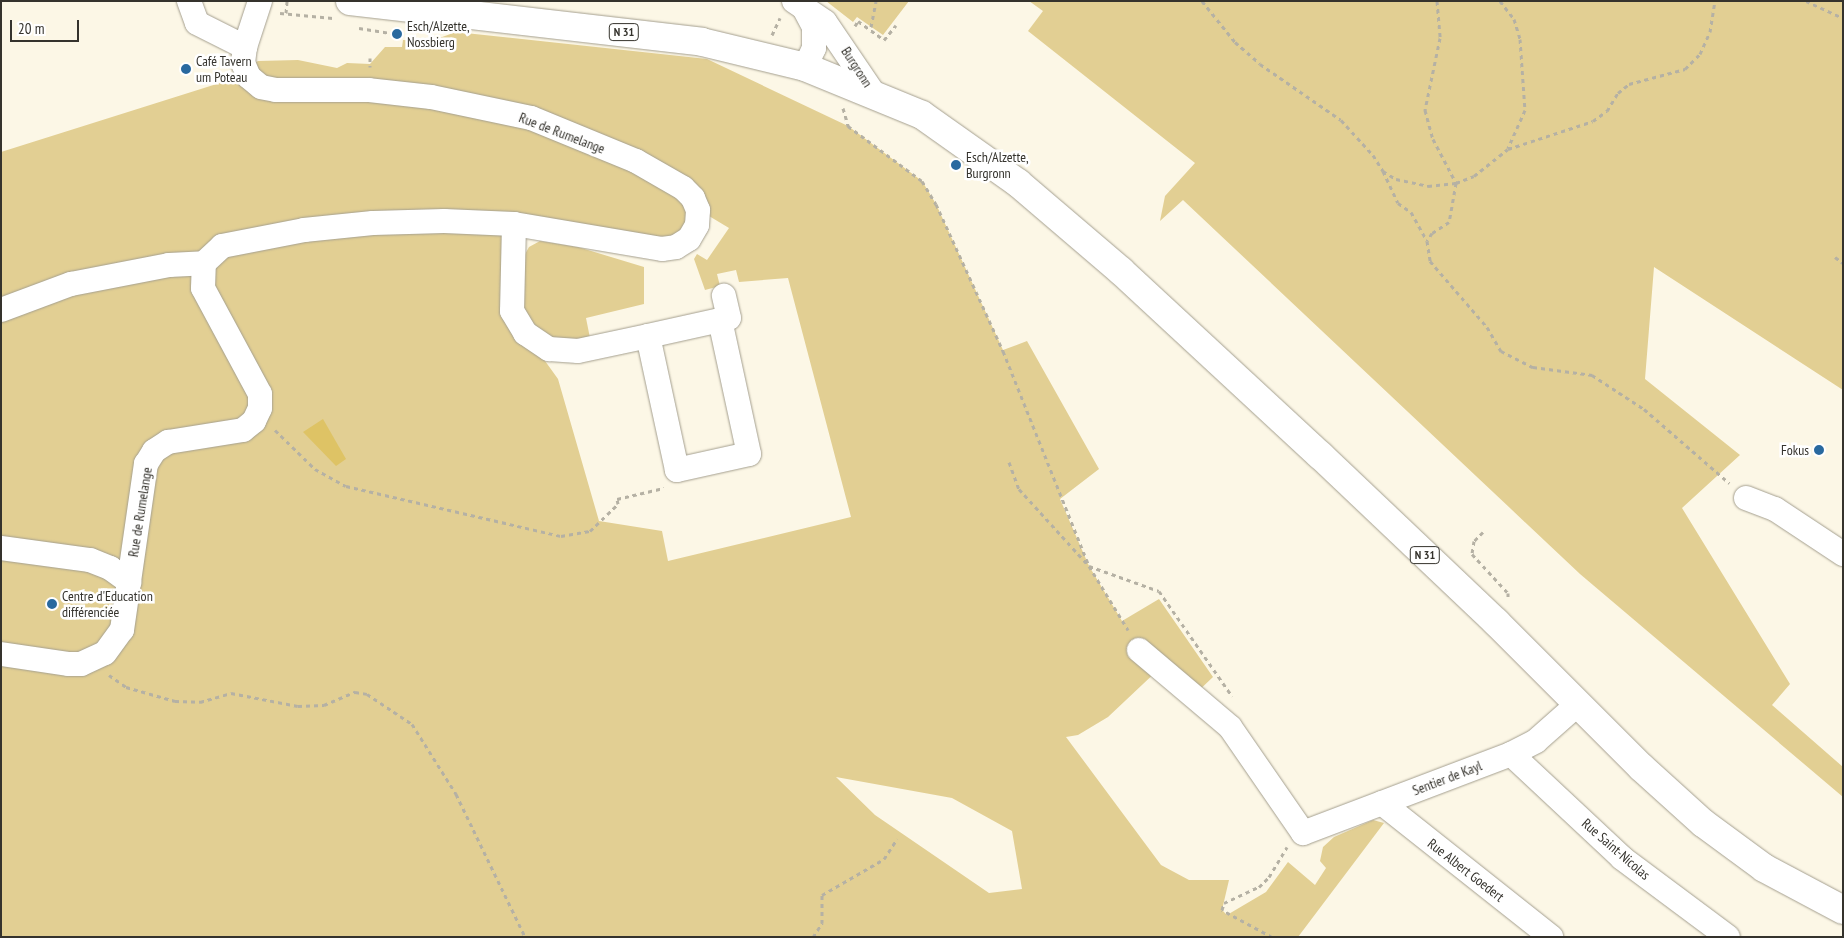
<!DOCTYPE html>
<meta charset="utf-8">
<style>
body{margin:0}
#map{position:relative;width:1844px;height:938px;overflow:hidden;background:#fcf7e6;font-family:"PT Sans Narrow",sans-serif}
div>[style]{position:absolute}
.green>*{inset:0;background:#e2cf93}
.water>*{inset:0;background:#dec365}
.path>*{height:3px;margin-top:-1.5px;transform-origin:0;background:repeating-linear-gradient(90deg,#b5b1a4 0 4px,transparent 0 8px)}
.roads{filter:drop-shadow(0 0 1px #a49f8f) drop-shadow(0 0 1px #a49f8f)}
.minor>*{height:24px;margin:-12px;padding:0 12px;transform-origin:12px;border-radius:12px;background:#fff}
.major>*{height:28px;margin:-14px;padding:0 14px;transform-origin:14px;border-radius:14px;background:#fff}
.dots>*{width:14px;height:14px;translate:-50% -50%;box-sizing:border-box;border:2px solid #fff;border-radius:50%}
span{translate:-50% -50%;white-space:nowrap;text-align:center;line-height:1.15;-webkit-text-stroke:5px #fff;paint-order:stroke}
.shield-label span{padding:1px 4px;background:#fff;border:1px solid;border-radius:4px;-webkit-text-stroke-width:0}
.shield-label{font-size:12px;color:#35332d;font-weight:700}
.poi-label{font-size:14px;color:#35332d}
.left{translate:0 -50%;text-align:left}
.right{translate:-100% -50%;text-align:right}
.street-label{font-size:14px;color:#35332d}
.frame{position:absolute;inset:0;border:2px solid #35332d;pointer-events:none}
.scale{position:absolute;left:10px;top:20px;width:69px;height:22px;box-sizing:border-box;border:2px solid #35332d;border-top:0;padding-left:6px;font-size:15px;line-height:18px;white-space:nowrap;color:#35332d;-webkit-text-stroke:4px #fff;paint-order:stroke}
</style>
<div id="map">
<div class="green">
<i style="clip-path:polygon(826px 1px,909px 1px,883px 35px,857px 17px,853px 22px)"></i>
<i style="clip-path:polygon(1029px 1px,1843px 1px,1843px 390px,1654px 267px,1645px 379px,1740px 455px,1682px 508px,1790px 684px,1772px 705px,1843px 767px,1843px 797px,1580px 574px,1183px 200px,1160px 221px,1165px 196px,1195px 163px,1028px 31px,1043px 11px)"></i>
<i style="clip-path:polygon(evenodd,456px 32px,707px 59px,848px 126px,922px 181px,936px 204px,1003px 350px,1027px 341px,1099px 469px,1060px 499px,1089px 566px,1122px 621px,1159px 599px,1213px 677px,1193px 696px,1160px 668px,1108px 717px,1078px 735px,1066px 737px,1161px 865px,1189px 880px,1229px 880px,1222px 910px,1227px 915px,1266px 892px,1288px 862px,1315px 885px,1326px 868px,1320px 861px,1323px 847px,1334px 837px,1373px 820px,1384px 823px,1298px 937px,1px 937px,1px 152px,223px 82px,258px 61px,298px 60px,337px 68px,347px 63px,370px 64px,385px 47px,402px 47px,403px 40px,431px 41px,456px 32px,699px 210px,729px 228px,707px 260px,697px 254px,694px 259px,705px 290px,720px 286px,717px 274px,736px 270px,739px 282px,788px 278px,851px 517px,668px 561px,662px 531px,599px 521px,558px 379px,525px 333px,514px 225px,689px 239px,699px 210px,456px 32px,836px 777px,952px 798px,1012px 831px,1022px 889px,989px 893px,875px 815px,836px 777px)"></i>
<i style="clip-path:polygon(540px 241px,578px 247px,644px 267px,644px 304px,586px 318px,590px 338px,576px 341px,552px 338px,533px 326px,521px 306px,524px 256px,529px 247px)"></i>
</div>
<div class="water">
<i style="clip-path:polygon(323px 419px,346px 459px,336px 466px,303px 432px)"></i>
</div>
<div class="path">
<i style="left:1202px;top:1px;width:53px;rotate:51.2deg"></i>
<i style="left:1235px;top:42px;width:33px;rotate:41deg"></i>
<i style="left:1260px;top:64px;width:98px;rotate:34.7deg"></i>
<i style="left:1341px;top:120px;width:47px;rotate:47.6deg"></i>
<i style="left:1373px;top:155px;width:19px;rotate:58deg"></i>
<i style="left:1383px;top:171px;width:15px;rotate:32deg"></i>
<i style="left:1396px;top:179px;width:33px;rotate:12deg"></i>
<i style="left:1428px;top:186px;width:28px;rotate:-6deg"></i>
<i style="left:1456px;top:183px;width:19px;rotate:-21deg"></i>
<i style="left:1474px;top:176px;width:43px;rotate:-38.5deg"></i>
<i style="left:1508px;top:149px;width:89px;rotate:-18.2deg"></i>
<i style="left:1593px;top:121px;width:17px;rotate:-36deg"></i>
<i style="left:1607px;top:111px;width:21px;rotate:-59deg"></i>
<i style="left:1618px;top:93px;width:14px;rotate:-39deg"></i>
<i style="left:1629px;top:84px;width:58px;rotate:-15deg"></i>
<i style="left:1685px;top:69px;width:21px;rotate:-45deg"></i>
<i style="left:1700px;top:54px;width:24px;rotate:-66deg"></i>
<i style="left:1710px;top:32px;width:31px;rotate:-81deg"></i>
<i style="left:1437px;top:1px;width:37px;rotate:85deg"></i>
<i style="left:1440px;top:38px;width:74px;rotate:101.8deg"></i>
<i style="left:1425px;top:110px;width:30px;rotate:75deg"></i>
<i style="left:1433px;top:139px;width:50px;rotate:62.4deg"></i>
<i style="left:1456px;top:183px;width:40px;rotate:100deg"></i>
<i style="left:1449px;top:222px;width:20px;rotate:147deg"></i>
<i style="left:1432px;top:233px;width:9px;rotate:122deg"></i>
<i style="left:1427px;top:241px;width:20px;rotate:81deg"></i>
<i style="left:1430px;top:261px;width:87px;rotate:49.2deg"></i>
<i style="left:1487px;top:327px;width:28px;rotate:60deg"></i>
<i style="left:1501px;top:351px;width:36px;rotate:27deg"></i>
<i style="left:1533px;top:367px;width:60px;rotate:7.7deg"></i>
<i style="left:1592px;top:375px;width:62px;rotate:33.2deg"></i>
<i style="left:1644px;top:409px;width:113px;rotate:41deg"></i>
<i style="left:1500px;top:1px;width:23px;rotate:52deg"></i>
<i style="left:1514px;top:19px;width:21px;rotate:73deg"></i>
<i style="left:1520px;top:39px;width:71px;rotate:86deg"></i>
<i style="left:1525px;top:110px;width:42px;rotate:114.1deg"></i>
<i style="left:1806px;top:1px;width:41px;rotate:24.7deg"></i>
<i style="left:280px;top:13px;width:53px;rotate:5.4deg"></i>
<i style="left:286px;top:13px;width:12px;rotate:-85deg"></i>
<i style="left:855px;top:26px;width:6px;rotate:-59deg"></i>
<i style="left:858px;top:21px;width:32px;rotate:36deg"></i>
<i style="left:884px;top:40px;width:19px;rotate:-51deg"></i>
<i style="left:871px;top:27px;width:26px;rotate:-79deg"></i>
<i style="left:359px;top:28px;width:38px;rotate:9deg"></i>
<i style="left:772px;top:35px;width:19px;rotate:-65deg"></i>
<i style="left:370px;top:58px;width:9px;rotate:90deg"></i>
<i style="left:843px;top:108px;width:19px;rotate:74deg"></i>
<i style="left:848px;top:126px;width:92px;rotate:36.6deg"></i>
<i style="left:922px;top:181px;width:27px;rotate:59deg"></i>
<i style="left:936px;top:204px;width:162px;rotate:65.5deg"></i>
<i style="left:1003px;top:351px;width:232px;rotate:68.2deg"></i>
<i style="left:1089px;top:566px;width:74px;rotate:19.7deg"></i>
<i style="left:1159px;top:591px;width:128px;rotate:55.2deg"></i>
<i style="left:1383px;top:171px;width:35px;rotate:65deg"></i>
<i style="left:1398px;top:203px;width:16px;rotate:35deg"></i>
<i style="left:1411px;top:212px;width:33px;rotate:61deg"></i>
<i style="left:1835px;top:257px;width:10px;rotate:37deg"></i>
<i style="left:275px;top:430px;width:56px;rotate:44.3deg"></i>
<i style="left:315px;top:469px;width:35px;rotate:29deg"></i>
<i style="left:346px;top:486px;width:221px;rotate:13.1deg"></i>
<i style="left:561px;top:536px;width:29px;rotate:-10deg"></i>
<i style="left:590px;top:531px;width:39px;rotate:-44deg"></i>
<i style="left:618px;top:504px;width:5px;rotate:-101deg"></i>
<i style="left:617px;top:499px;width:48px;rotate:-13.2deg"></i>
<i style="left:1009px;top:462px;width:29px;rotate:70deg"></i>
<i style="left:1019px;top:489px;width:104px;rotate:47.7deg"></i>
<i style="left:1089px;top:566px;width:75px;rotate:58.6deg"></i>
<i style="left:1483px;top:532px;width:13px;rotate:135deg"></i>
<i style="left:1474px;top:541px;width:13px;rotate:99deg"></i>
<i style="left:1472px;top:554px;width:53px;rotate:47.3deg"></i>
<i style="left:1508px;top:593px;width:6px;rotate:90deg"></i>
<i style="left:109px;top:675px;width:21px;rotate:35deg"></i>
<i style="left:126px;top:687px;width:51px;rotate:15.9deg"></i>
<i style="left:175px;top:701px;width:25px;rotate:2deg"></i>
<i style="left:200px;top:702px;width:32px;rotate:-16deg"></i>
<i style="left:231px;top:693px;width:68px;rotate:11deg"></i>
<i style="left:298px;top:706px;width:26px;rotate:-2deg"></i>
<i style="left:324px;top:705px;width:34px;rotate:-23deg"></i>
<i style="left:355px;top:692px;width:12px;rotate:9deg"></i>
<i style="left:367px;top:694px;width:54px;rotate:33.7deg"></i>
<i style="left:412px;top:724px;width:83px;rotate:57.8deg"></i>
<i style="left:456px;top:794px;width:159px;rotate:64.2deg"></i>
<i style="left:813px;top:937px;width:17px;rotate:-57deg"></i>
<i style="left:822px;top:923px;width:28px;rotate:-90deg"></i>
<i style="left:822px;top:895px;width:72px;rotate:-30.1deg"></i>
<i style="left:884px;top:859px;width:24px;rotate:-57deg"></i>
<i style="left:1272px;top:937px;width:57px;rotate:-151.6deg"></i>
<i style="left:1222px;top:910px;width:7px;rotate:-74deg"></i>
<i style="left:1224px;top:903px;width:38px;rotate:-25deg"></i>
<i style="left:1259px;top:887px;width:14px;rotate:-45deg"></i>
<i style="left:1269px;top:877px;width:35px;rotate:-59deg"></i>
</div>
<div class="roads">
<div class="minor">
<i style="left:189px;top:1px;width:23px;rotate:70deg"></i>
<i style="left:197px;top:23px;width:54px;rotate:26.6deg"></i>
<i style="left:794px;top:1px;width:37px;rotate:34deg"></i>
<i style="left:825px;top:22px;width:87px;rotate:55.8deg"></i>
<i style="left:804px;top:8px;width:21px;rotate:62deg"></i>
<i style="left:814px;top:27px;width:21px;rotate:90deg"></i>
<i style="left:814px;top:48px;width:21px;rotate:115deg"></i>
<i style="left:514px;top:224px;width:87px;rotate:91.3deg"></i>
<i style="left:512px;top:311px;width:26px;rotate:59deg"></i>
<i style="left:525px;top:333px;width:29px;rotate:34deg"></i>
<i style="left:549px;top:349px;width:29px;rotate:4deg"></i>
<i style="left:578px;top:351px;width:72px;rotate:-12.1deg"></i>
<i style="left:648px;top:336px;width:74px;rotate:-12.5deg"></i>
<i style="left:720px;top:320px;width:137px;rotate:77.8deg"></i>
<i style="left:749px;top:454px;width:74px;rotate:167.5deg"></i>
<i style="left:677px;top:470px;width:137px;rotate:-102.2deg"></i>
<i style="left:1px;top:310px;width:75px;rotate:-20.4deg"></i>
<i style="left:71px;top:284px;width:100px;rotate:-11deg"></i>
<i style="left:169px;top:265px;width:35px;rotate:-3deg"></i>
<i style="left:720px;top:320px;width:9px;rotate:-13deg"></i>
<i style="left:729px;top:318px;width:23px;rotate:-103deg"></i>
<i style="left:1746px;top:498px;width:31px;rotate:21deg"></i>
<i style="left:1775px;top:509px;width:82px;rotate:33.5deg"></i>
<i style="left:1px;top:548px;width:90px;rotate:7.7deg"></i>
<i style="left:90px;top:560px;width:22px;rotate:22deg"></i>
<i style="left:110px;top:568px;width:24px;rotate:36deg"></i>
<i style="left:1139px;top:650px;width:119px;rotate:40.2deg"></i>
<i style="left:1230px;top:727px;width:129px;rotate:55.4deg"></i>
<i style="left:1303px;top:833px;width:222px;rotate:-20.8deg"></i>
<i style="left:1511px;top:754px;width:28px;rotate:-27deg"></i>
<i style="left:1536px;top:741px;width:57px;rotate:-41.5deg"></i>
<i style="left:1px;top:654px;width:69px;rotate:8.4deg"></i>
<i style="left:69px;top:664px;width:12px"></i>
<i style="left:81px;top:664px;width:26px;rotate:-25deg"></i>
<i style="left:105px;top:653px;width:29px;rotate:-54deg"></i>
<i style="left:122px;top:630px;width:168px;rotate:-81.8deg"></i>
<i style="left:146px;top:464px;width:15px;rotate:-58deg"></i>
<i style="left:154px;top:451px;width:17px;rotate:-33deg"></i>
<i style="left:168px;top:442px;width:76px;rotate:-9.1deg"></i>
<i style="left:243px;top:430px;width:14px;rotate:-39deg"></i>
<i style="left:254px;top:421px;width:14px;rotate:-65deg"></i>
<i style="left:260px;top:408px;width:14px;rotate:-90deg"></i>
<i style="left:260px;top:394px;width:120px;rotate:-118.3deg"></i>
<i style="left:203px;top:288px;width:25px;rotate:-88deg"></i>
<i style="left:204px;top:263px;width:25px;rotate:-43deg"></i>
<i style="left:222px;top:246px;width:84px;rotate:-11deg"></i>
<i style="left:304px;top:230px;width:69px;rotate:-5.8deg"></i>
<i style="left:373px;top:223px;width:71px;rotate:-1.6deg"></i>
<i style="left:444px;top:221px;width:70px;rotate:2.5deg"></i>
<i style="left:514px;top:224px;width:150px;rotate:9.6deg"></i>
<i style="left:662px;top:249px;width:14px;rotate:-8deg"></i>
<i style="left:676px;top:247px;width:15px;rotate:-32deg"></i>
<i style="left:689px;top:239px;width:16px;rotate:-60deg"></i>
<i style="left:697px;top:225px;width:15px;rotate:-86deg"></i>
<i style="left:698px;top:210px;width:13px;rotate:-113deg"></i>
<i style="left:693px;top:198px;width:14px;rotate:-135deg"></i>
<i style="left:683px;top:188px;width:54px;rotate:-150.1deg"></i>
<i style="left:636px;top:161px;width:113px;rotate:-157.7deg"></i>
<i style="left:531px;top:118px;width:102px;rotate:-168.1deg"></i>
<i style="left:431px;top:97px;width:62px;rotate:-173.6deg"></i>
<i style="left:369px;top:90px;width:93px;rotate:180deg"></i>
<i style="left:276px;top:90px;width:15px;rotate:-169deg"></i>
<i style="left:261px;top:87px;width:16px;rotate:-140deg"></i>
<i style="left:249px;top:77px;width:15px;rotate:-113deg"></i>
<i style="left:243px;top:63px;width:16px;rotate:-83deg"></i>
<i style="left:245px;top:47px;width:48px;rotate:-71.9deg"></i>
<i style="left:1511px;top:754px;width:152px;rotate:43.1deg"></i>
<i style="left:1622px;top:858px;width:132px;rotate:36.7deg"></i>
<i style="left:1382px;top:803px;width:216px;rotate:38.4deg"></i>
</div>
<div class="major">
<i style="left:350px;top:1px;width:354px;rotate:6.6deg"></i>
<i style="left:702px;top:42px;width:106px;rotate:13.6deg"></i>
<i style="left:805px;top:67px;width:126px;rotate:22.3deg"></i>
<i style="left:922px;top:115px;width:118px;rotate:35.3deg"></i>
<i style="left:1018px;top:183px;width:135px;rotate:40.5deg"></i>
<i style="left:1121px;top:271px;width:271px;rotate:42.8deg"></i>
<i style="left:1320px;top:455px;width:243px;rotate:43.5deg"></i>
<i style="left:1496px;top:622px;width:205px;rotate:45deg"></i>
<i style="left:1641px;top:767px;width:84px;rotate:42.1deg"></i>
<i style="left:1703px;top:823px;width:76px;rotate:36.4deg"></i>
<i style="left:1764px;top:868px;width:89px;rotate:28deg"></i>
</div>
</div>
<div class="dots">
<i style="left:397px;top:34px;background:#29699f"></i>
<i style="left:186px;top:69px;background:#29699f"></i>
<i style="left:956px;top:165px;background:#29699f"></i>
<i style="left:1819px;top:450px;background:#29699f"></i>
<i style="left:52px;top:604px;background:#29699f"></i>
</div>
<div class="shield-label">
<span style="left:624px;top:32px">N 31</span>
<span style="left:1425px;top:555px">N 31</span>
</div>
<div class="poi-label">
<span class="left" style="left:407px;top:34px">Esch/Alzette,<br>Nossbierg</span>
<span class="left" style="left:196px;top:69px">Café Tavern<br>um Poteau</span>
<span class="left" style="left:966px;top:165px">Esch/Alzette,<br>Burgronn</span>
<span class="right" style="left:1809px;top:450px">Fokus</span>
<span class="left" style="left:62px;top:604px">Centre d'Education<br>différenciée</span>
</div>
<div class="street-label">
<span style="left:857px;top:67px;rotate:57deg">Burgronn</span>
<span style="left:562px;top:133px;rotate:21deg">Rue de Rumelange</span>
<span style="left:140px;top:512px;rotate:-81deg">Rue de Rumelange</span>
<span style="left:1447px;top:778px;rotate:-21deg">Sentier de Kayl</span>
<span style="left:1616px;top:849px;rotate:41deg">Rue Saint-Nicolas</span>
<span style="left:1466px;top:870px;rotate:38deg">Rue Albert Goedert</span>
</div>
<div class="frame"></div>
<div class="scale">20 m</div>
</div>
